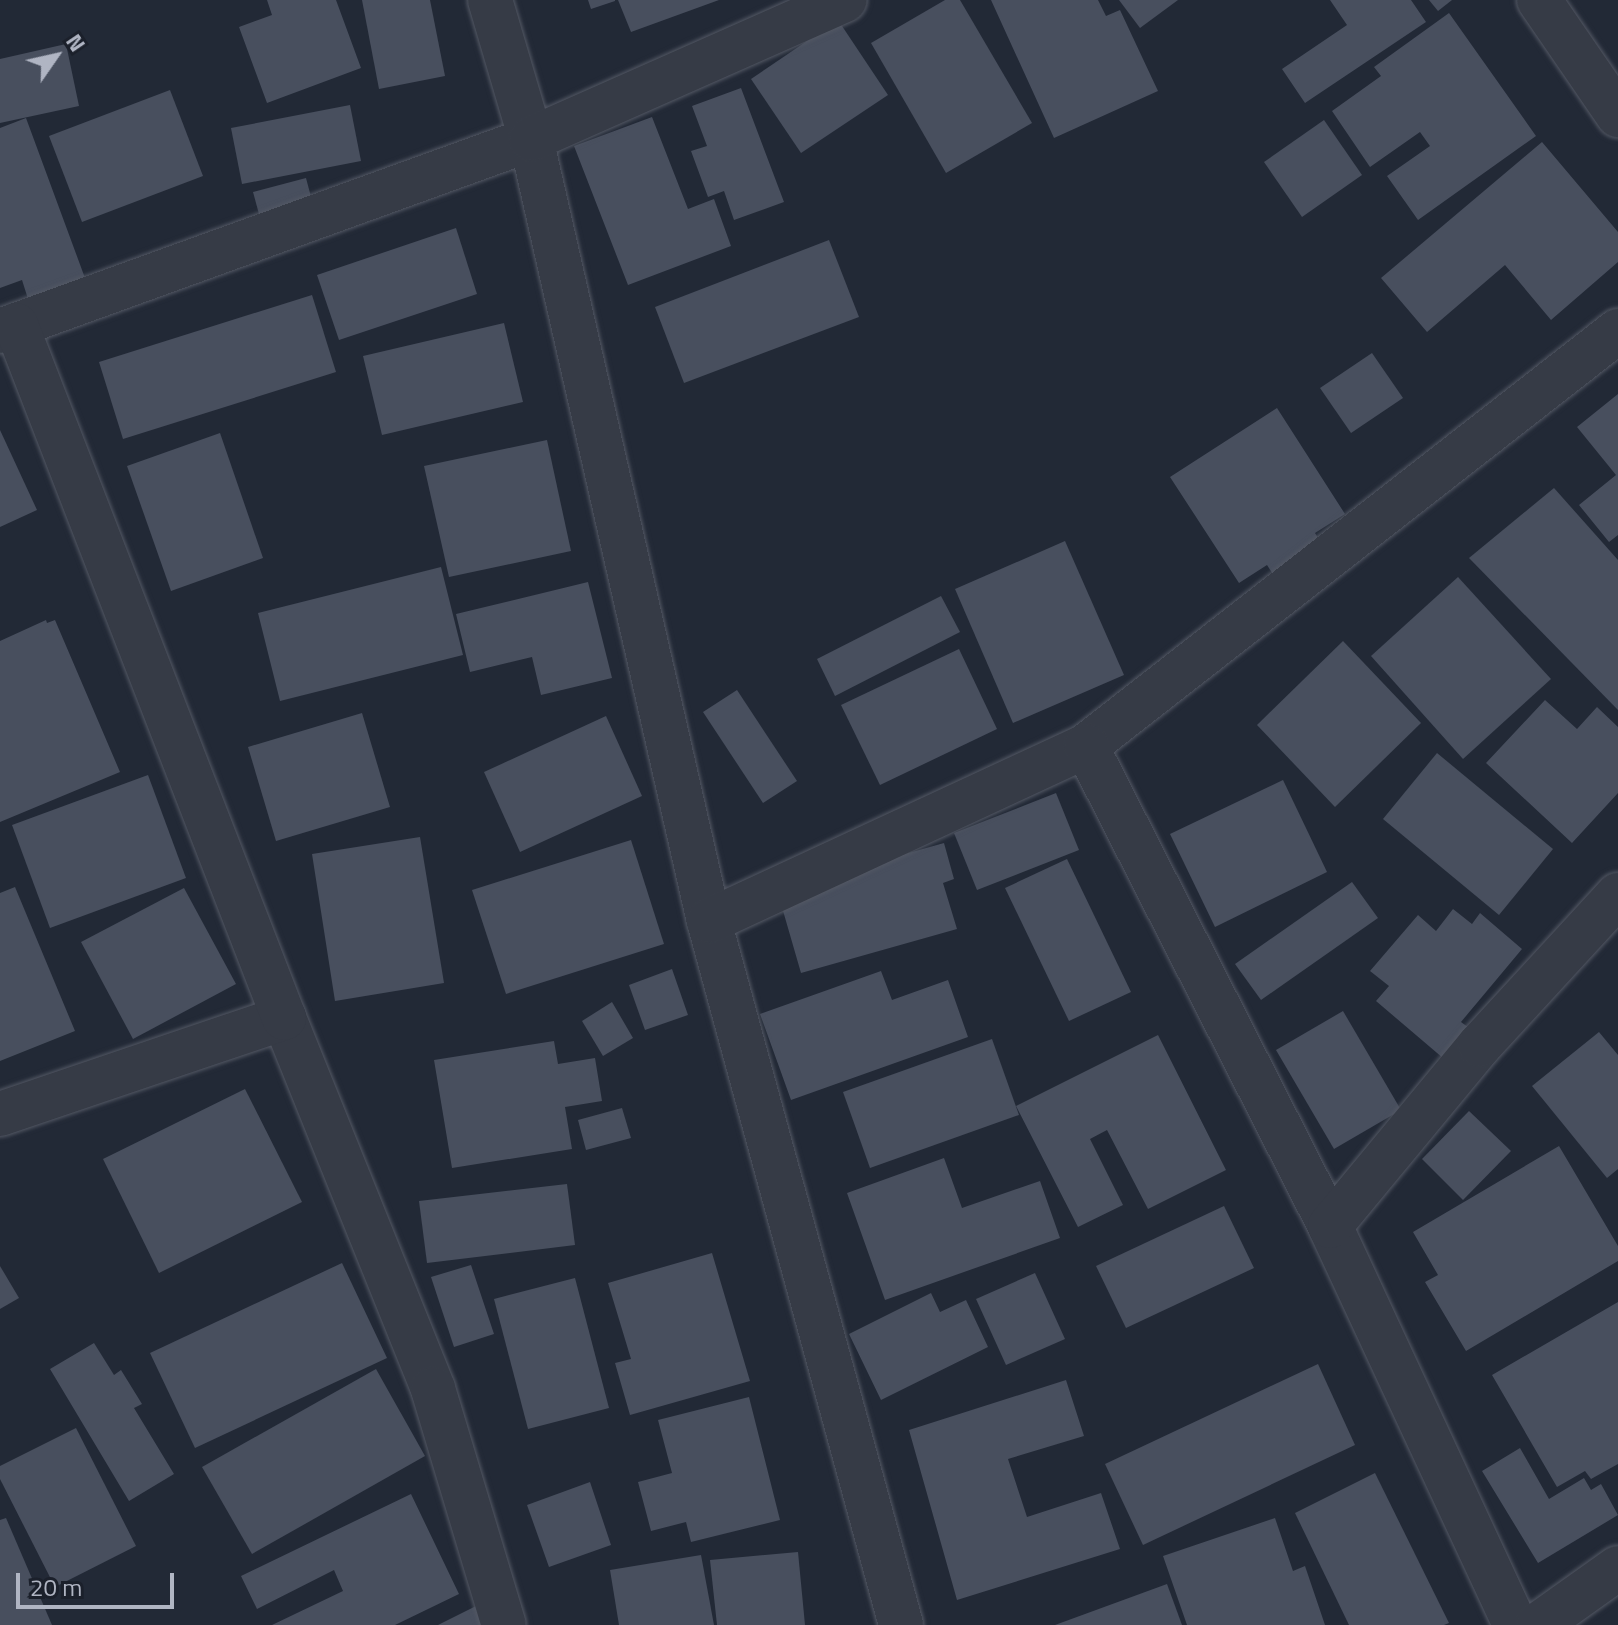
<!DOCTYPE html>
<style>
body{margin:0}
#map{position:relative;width:1618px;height:1625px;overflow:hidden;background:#222936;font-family:"Titillium Web",sans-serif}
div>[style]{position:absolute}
.building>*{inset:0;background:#484f5e}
.roads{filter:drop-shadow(0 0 2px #535864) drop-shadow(0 0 2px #535864)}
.minor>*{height:44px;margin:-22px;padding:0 22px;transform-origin:22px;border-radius:22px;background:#363b46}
span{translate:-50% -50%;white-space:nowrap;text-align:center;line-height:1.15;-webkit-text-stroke:7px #1b202b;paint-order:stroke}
.north{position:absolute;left:16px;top:16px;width:80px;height:80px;-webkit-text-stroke:6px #1b202b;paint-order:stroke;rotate:56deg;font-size:22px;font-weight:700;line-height:32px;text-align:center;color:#b0b5c3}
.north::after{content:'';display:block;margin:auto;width:28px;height:36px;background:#b0b5c3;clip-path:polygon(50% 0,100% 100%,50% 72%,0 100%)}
.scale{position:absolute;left:16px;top:1573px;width:158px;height:36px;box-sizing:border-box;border:4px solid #b0b5c3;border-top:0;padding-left:10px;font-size:24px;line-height:28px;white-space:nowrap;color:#b0b5c3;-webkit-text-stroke:6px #1b202b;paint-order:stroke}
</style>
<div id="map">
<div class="building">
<i style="clip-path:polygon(267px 0,336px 0,361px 68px,267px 103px,239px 27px,272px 15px)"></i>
<i style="clip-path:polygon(362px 0,430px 0,445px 76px,379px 89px)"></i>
<i style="clip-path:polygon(588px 0,615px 0,615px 1px,591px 9px)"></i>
<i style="clip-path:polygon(618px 0,719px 0,631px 32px)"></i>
<i style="clip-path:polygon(945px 0,960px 0,1032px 123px,946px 173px,871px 43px)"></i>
<i style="clip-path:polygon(991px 0,1098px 0,1106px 16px,1120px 10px,1158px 91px,1054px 138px)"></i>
<i style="clip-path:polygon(1119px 0,1178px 0,1140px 28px)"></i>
<i style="clip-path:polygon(1330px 0,1411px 0,1426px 22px,1305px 103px,1282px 69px,1347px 25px)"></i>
<i style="clip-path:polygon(1429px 0,1452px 0,1438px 11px)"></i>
<i style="clip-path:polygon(1449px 13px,1536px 136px,1418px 220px,1387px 176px,1430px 146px,1420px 132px,1370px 167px,1332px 111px,1381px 76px,1374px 67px)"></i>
<i style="clip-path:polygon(838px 20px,888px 95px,801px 153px,751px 79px)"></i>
<i style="clip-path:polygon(66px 44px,79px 106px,0 123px,0 59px)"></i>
<i style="clip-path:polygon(741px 88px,784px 202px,734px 220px,724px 191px,708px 197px,691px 151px,707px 146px,692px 106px)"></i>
<i style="clip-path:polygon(170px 90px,203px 176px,82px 222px,49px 136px)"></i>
<i style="clip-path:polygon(350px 105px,361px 161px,242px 184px,231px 128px)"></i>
<i style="clip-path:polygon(652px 117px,688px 209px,714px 199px,731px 246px,628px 285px,574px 146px)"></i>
<i style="clip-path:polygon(26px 118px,85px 278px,28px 299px,22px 280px,0 288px,0 128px)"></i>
<i style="clip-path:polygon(1324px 120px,1362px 175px,1302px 217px,1264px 162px)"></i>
<i style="clip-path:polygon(1542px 142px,1618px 232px,1618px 262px,1551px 320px,1505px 265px,1427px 332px,1381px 278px)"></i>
<i style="clip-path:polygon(306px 178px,315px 212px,262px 225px,253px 192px)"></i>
<i style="clip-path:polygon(456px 228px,477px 294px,339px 340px,317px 275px)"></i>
<i style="clip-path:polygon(829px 240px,859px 317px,684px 383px,655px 307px)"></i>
<i style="clip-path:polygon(312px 295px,336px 372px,123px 439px,99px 362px)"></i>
<i style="clip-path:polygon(504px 323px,523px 402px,382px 435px,363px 356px)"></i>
<i style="clip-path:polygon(1372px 353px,1403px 398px,1351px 433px,1320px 388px)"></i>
<i style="clip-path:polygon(1618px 394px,1618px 535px,1609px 542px,1579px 505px,1616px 475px,1577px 427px)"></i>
<i style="clip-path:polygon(1277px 408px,1345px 514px,1315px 533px,1328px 554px,1280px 585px,1267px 565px,1239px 583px,1170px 477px)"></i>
<i style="clip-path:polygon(0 430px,37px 510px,0 527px)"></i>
<i style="clip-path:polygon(220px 433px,263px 558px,171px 591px,127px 466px)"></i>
<i style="clip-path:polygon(547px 440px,571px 551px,449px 577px,424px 466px)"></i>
<i style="clip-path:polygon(1554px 488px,1618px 560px,1618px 710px,1469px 558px)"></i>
<i style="clip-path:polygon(1065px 541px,1124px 675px,1013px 723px,955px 589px)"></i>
<i style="clip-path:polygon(441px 567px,463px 655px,280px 701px,258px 613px)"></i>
<i style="clip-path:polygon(1458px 577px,1551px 679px,1463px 759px,1371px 656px)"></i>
<i style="clip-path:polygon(588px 582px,612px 678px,541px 695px,532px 657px,470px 672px,456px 614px)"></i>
<i style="clip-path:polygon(941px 596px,960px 632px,835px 696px,817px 659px)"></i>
<i style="clip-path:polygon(46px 620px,47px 623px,55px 620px,120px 772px,0 822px,0 641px)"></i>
<i style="clip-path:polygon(1343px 641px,1421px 723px,1335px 807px,1257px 725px)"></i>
<i style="clip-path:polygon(959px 649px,997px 729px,880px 785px,841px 705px)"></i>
<i style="clip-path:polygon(737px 690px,797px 781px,763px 803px,703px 712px)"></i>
<i style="clip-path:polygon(1545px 700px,1577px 729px,1597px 707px,1618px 727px,1618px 793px,1572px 843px,1486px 763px)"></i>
<i style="clip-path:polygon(362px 713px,390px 807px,276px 841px,248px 747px)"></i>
<i style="clip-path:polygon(606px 716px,642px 796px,520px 852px,484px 772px)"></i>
<i style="clip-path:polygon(1437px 753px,1553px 849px,1499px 915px,1383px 819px)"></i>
<i style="clip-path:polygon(148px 775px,186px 878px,50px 928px,12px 825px)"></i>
<i style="clip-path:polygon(1283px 780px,1327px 872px,1215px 927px,1170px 834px)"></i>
<i style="clip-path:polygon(1056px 793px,1079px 850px,977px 890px,954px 833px)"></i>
<i style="clip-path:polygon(420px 837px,444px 983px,335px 1001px,312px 854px)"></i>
<i style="clip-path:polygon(631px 840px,664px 944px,506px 994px,472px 890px)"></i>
<i style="clip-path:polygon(944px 843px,954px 879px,943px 883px,957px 929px,801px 973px,777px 890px)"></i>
<i style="clip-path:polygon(1067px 859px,1131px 992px,1069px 1021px,1005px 888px)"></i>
<i style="clip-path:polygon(1352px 882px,1378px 918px,1261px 1000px,1235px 964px)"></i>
<i style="clip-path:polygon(15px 887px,75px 1031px,0 1061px,0 893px)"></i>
<i style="clip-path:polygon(184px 888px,236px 984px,133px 1039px,81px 942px)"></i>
<i style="clip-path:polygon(1453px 909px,1472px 924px,1480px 913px,1522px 949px,1461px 1022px,1476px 1033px,1450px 1064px,1376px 1001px,1389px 986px,1370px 971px,1418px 915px,1436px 931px)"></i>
<i style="clip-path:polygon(672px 969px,688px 1015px,645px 1030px,629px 985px)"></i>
<i style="clip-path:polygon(881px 971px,892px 1000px,948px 980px,968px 1037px,791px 1100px,760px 1014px)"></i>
<i style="clip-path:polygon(612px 1002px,633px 1038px,603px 1056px,582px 1021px)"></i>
<i style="clip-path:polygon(1343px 1011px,1401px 1110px,1334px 1149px,1276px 1050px)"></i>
<i style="clip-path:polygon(1599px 1032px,1618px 1055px,1618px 1169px,1607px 1178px,1532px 1086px)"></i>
<i style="clip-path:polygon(1158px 1035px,1226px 1170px,1148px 1209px,1107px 1130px,1090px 1139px,1123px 1205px,1078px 1227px,1016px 1106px)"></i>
<i style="clip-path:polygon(992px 1039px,1019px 1115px,870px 1168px,843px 1092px)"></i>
<i style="clip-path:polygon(554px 1041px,558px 1064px,595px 1058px,602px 1101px,565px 1107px,572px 1149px,452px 1168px,434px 1060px)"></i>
<i style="clip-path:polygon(245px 1089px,302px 1202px,159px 1273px,103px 1159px)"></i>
<i style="clip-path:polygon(622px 1108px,631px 1138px,586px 1150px,578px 1120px)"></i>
<i style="clip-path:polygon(1469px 1111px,1511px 1151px,1463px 1200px,1422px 1159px)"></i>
<i style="clip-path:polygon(1559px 1146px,1618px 1246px,1618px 1261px,1466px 1351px,1425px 1282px,1438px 1275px,1413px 1232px)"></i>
<i style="clip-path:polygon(944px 1158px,962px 1208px,1040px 1181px,1060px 1238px,885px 1300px,847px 1193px)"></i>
<i style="clip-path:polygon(567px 1184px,575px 1245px,427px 1263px,419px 1201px)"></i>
<i style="clip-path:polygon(1224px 1206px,1254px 1268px,1126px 1328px,1096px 1266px)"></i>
<i style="clip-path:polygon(712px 1253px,750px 1381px,630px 1415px,615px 1363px,631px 1359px,608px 1283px)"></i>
<i style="clip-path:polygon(342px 1263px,387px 1358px,195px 1448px,150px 1353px)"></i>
<i style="clip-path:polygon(471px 1265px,494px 1334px,454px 1347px,431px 1277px)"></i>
<i style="clip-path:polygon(0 1266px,19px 1298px,0 1309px)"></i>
<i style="clip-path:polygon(1035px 1273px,1065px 1339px,1006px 1365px,976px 1299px)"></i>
<i style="clip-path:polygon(575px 1278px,609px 1408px,528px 1429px,494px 1299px)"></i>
<i style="clip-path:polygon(931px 1293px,940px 1312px,966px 1300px,988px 1347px,881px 1400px,849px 1334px)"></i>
<i style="clip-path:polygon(1618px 1302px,1618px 1464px,1591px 1479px,1585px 1471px,1557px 1487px,1492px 1375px)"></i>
<i style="clip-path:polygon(94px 1343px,114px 1375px,121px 1370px,142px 1404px,134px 1408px,174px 1474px,129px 1501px,50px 1369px)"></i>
<i style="clip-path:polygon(1318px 1364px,1355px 1445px,1143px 1545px,1105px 1464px)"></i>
<i style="clip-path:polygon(376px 1369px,425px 1456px,252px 1554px,202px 1467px)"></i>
<i style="clip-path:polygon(1066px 1380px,1084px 1436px,1008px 1459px,1027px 1517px,1101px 1493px,1120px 1549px,957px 1600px,909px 1430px)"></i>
<i style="clip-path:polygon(749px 1397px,780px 1520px,691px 1542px,686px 1522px,651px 1531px,638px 1482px,672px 1473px,658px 1420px)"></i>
<i style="clip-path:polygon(76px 1428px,136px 1546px,55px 1587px,0 1479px,0 1466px)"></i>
<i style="clip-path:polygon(1520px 1448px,1549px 1499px,1584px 1478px,1591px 1490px,1601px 1484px,1618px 1515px,1538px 1563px,1482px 1471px)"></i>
<i style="clip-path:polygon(1375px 1473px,1449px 1623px,1444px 1625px,1349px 1625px,1295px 1513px)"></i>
<i style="clip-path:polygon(590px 1482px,611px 1545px,549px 1567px,527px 1505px)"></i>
<i style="clip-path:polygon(411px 1494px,459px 1594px,395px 1625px,272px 1625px,343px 1591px,334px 1570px,257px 1609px,241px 1576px)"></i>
<i style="clip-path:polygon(6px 1518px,52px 1625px,0 1625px,0 1520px)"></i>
<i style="clip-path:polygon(1275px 1518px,1293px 1571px,1305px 1566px,1325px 1625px,1187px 1625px,1163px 1556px)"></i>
<i style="clip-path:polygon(798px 1552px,805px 1625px,717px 1625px,710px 1560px)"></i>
<i style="clip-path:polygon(701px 1555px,714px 1625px,619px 1625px,610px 1570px)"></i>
<i style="clip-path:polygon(1167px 1584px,1182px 1625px,1055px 1625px)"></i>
<i style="clip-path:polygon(478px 1605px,488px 1625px,438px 1625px)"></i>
</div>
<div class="roads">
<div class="minor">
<i style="left:490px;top:0;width:145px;rotate:73.6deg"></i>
<i style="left:531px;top:139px;width:802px;rotate:77.18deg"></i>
<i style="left:709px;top:921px;width:730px;rotate:74.74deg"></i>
<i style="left:1539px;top:0;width:140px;rotate:55.5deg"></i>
<i style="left:0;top:331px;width:565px;rotate:-19.88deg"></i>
<i style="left:531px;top:139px;width:343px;rotate:-23.9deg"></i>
<i style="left:1086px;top:746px;width:675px;rotate:-37.96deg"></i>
<i style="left:709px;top:921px;width:416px;rotate:-24.9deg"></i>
<i style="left:1086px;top:746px;width:538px;rotate:63.05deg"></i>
<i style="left:1330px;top:1226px;width:440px;rotate:65.1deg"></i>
<i style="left:284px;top:1018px;width:400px;rotate:68.1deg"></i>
<i style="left:433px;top:1389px;width:246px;rotate:73.3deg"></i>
<i style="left:0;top:1114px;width:300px;rotate:-18.7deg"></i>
<i style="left:284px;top:1018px;width:743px;rotate:-111.14deg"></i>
<i style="left:1330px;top:1226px;width:235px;rotate:-50.4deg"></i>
<i style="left:1480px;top:1045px;width:204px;rotate:-47.4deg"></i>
<i style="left:1538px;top:1625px;width:98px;rotate:-35.5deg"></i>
</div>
</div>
<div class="north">N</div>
<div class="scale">20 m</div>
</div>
